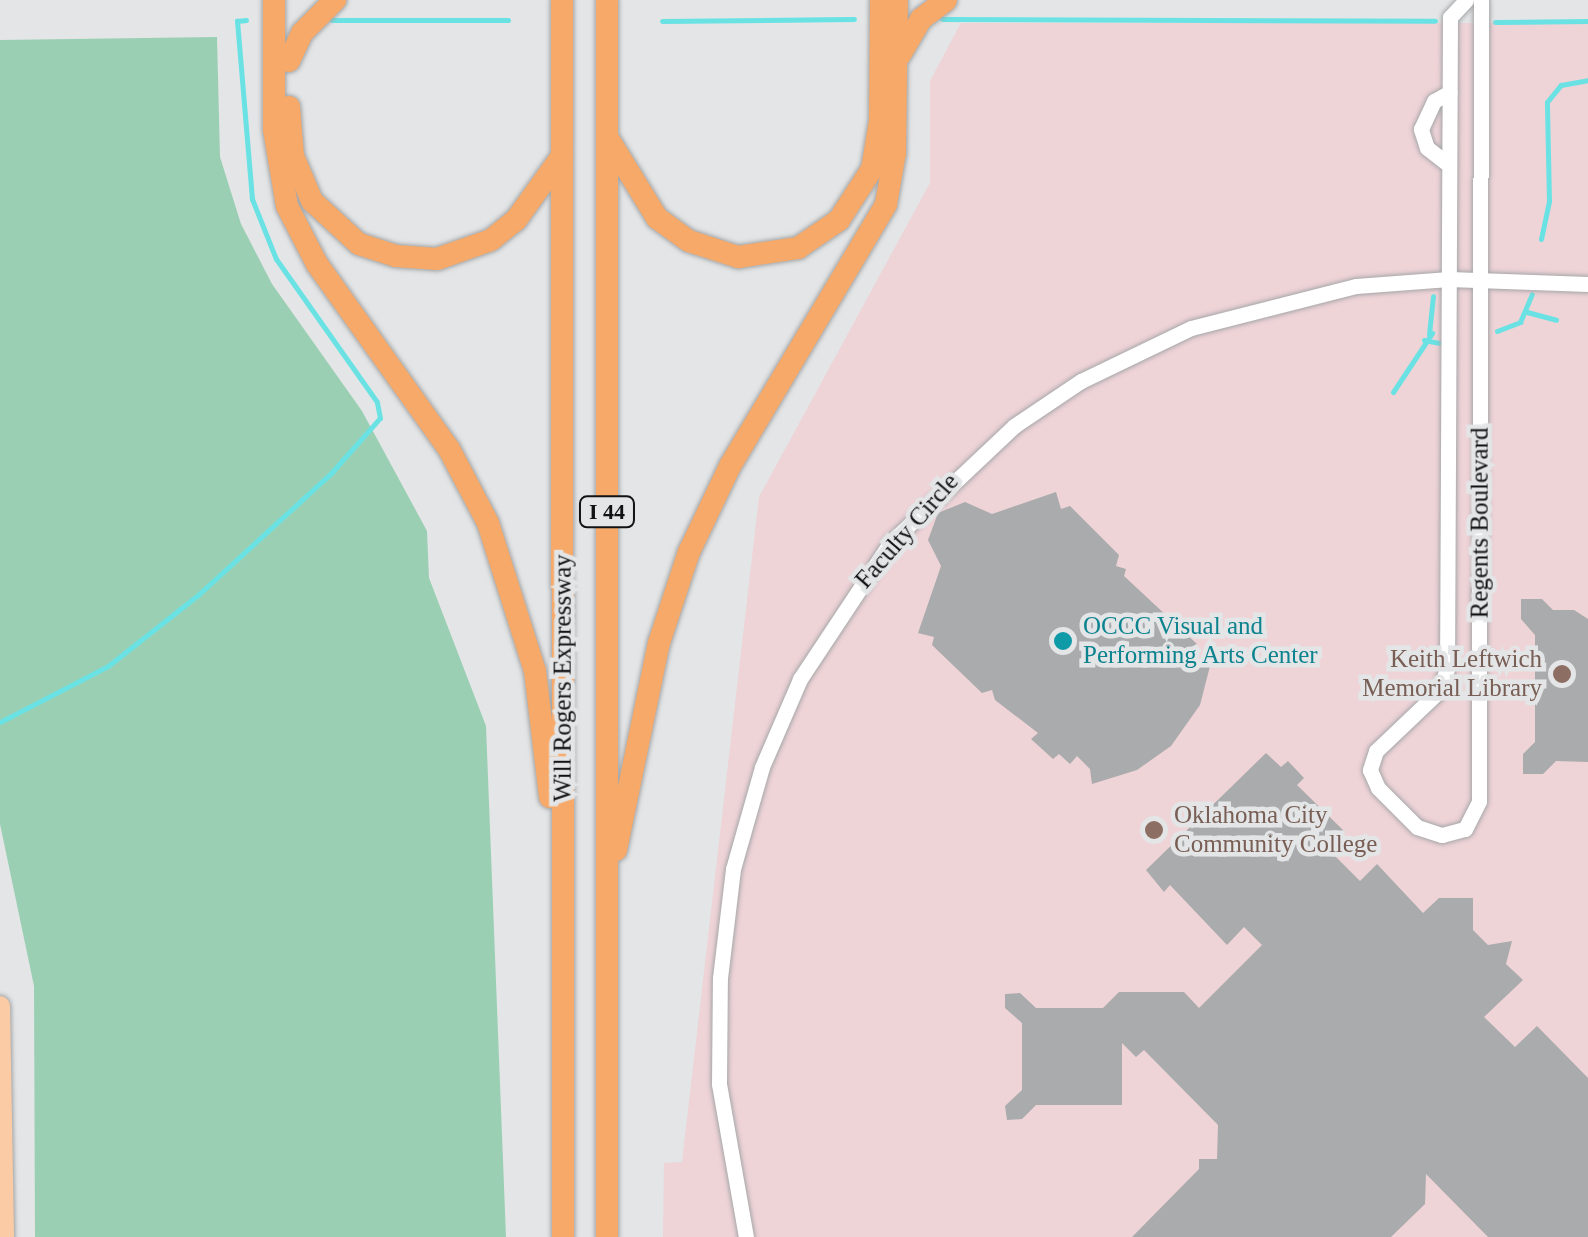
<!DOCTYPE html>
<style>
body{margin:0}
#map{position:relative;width:1588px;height:1237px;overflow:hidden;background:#e3e5e6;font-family:Georgia,serif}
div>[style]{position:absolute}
.education>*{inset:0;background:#eed3d7}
.green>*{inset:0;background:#9bcfb4}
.stream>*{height:5px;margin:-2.5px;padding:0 2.5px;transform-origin:2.5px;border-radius:2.5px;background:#6ae2e4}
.building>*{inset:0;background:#aaabac}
.roads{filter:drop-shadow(0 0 2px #a6a7a9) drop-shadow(0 0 2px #a6a7a9)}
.minor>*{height:15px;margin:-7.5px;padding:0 7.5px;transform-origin:7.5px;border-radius:7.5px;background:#fff}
.major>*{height:20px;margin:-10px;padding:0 10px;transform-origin:10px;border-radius:10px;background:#facba4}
.highway>*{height:22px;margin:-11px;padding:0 11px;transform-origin:11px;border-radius:11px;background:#f6a968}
.dots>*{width:28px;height:28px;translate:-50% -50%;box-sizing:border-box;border:5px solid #e3e5e6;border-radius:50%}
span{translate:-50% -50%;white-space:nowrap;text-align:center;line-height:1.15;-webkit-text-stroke:9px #e3e5e6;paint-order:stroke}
.shield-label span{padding:2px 8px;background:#e3e5e6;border:2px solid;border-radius:8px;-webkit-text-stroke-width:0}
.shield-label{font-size:22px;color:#121213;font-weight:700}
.street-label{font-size:25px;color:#121213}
.culture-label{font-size:25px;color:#0d838f}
.left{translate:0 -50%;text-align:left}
.education-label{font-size:25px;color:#785e54}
.right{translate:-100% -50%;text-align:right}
</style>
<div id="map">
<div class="education">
<i style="clip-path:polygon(961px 23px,1588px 23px,1588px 1237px,663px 1237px,664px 1163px,682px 1162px,759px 497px,930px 183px,930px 81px)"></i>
</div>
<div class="green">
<i style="clip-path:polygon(217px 37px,220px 157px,241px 224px,272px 284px,362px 411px,427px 531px,429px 578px,486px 726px,506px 1237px,35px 1237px,34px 986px,0 824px,0 40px)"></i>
</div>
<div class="stream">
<i style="left:942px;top:19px;width:493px;rotate:0.2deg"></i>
<i style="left:332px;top:20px;width:176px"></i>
<i style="left:662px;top:21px;width:192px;rotate:-0.6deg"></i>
<i style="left:1495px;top:22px;width:93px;rotate:-0.6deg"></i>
<i style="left:1541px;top:239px;width:39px;rotate:-78deg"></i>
<i style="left:1549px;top:201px;width:99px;rotate:-91.2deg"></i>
<i style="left:1547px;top:102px;width:22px;rotate:-51deg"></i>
<i style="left:1561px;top:85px;width:27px;rotate:-10deg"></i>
<i style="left:1527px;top:312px;width:30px;rotate:15deg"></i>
<i style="left:1497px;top:331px;width:25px;rotate:-21deg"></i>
<i style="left:1520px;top:322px;width:30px;rotate:-67deg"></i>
<i style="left:1429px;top:334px;width:38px;rotate:-84deg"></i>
<i style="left:1424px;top:340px;width:15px;rotate:11deg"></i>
<i style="left:1393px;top:392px;width:71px;rotate:-56.5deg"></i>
<i style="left:0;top:722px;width:122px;rotate:-27.4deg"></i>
<i style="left:108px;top:666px;width:115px;rotate:-38.3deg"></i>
<i style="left:198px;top:595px;width:182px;rotate:-42.5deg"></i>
<i style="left:332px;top:472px;width:72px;rotate:-48.4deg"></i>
<i style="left:380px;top:418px;width:16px;rotate:-101deg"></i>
<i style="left:377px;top:402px;width:175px;rotate:-125.2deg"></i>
<i style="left:276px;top:259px;width:65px;rotate:-111.8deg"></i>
<i style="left:252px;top:199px;width:179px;rotate:-94.8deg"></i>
<i style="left:237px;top:21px;width:9px;rotate:-6deg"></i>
</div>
<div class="building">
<i style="clip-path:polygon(1056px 492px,1061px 509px,1070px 506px,1119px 555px,1116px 566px,1126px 569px,1124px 576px,1197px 644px,1180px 662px,1210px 666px,1200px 705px,1171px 746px,1137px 770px,1092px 784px,1090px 769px,1077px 756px,1070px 764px,1059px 754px,1053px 759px,1031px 739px,1038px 733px,995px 700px,992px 690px,982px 693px,932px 645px,934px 637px,918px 633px,941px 566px,928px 540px,938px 513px,965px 502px,992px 514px)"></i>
<i style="clip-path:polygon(1521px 599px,1542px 599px,1553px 610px,1574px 610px,1588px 619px,1588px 762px,1556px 761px,1543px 774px,1523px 774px,1523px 754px,1535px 742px,1535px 635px,1521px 619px)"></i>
<i style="clip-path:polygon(1266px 753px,1281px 767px,1288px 761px,1304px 778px,1297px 785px,1345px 832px,1329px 850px,1360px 881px,1377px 864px,1423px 913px,1439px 898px,1473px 898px,1473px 930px,1488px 945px,1512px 941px,1506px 964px,1523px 980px,1484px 1017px,1515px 1047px,1537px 1026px,1588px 1078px,1588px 1237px,1488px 1237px,1426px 1174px,1425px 1204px,1391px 1237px,1132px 1237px,1199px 1169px,1199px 1159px,1217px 1159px,1218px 1125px,1144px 1050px,1136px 1057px,1122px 1043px,1122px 1105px,1036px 1105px,1022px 1119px,1007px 1120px,1005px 1106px,1022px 1090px,1022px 1023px,1005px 1008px,1005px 994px,1020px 993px,1036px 1008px,1103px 1008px,1119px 992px,1184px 992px,1199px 1008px,1262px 945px,1244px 927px,1227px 945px,1170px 885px,1164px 892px,1146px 870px)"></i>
</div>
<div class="roads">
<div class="minor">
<i style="left:1466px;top:0;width:23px;rotate:133deg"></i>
<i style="left:1450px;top:17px;width:652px;rotate:90.26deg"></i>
<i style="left:1447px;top:669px;width:23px;rotate:110deg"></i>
<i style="left:1439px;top:691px;width:87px;rotate:136.4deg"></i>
<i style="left:1376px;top:751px;width:20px;rotate:108deg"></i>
<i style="left:1370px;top:770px;width:20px;rotate:66deg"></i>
<i style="left:1378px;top:788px;width:55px;rotate:45deg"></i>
<i style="left:1417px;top:827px;width:26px;rotate:18deg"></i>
<i style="left:1442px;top:835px;width:24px;rotate:-15deg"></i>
<i style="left:1465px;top:829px;width:31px;rotate:-63deg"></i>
<i style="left:1479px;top:801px;width:801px;rotate:-89.86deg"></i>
<i style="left:1449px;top:165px;width:28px;rotate:-142deg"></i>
<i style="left:1427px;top:148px;width:20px;rotate:-108deg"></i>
<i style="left:1421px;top:129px;width:31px;rotate:-65deg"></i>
<i style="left:1434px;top:101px;width:18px;rotate:-29deg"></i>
<i style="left:746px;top:1237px;width:155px;rotate:-100deg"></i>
<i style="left:719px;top:1084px;width:106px;rotate:-89.5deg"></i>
<i style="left:720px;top:978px;width:110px;rotate:-83.2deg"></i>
<i style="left:733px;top:869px;width:106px;rotate:-74.1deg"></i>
<i style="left:762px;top:767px;width:96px;rotate:-66.6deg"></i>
<i style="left:800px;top:679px;width:163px;rotate:-56.5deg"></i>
<i style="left:890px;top:543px;width:170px;rotate:-43.3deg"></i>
<i style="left:1014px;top:426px;width:81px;rotate:-33.9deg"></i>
<i style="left:1081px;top:381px;width:122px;rotate:-25.7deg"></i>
<i style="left:1191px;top:328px;width:170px;rotate:-14.3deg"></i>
<i style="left:1356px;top:286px;width:93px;rotate:-4.3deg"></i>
<i style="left:1449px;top:279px;width:139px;rotate:2.1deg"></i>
</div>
<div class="major">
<i style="left:0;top:1006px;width:231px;rotate:89deg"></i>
</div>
<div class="highway">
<i style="left:274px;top:0;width:130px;rotate:90deg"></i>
<i style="left:274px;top:130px;width:77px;rotate:80.3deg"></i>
<i style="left:287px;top:206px;width:65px;rotate:62.7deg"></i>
<i style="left:317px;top:264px;width:227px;rotate:54.5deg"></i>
<i style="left:449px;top:449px;width:84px;rotate:62.2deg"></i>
<i style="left:488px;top:523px;width:155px;rotate:72.4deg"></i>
<i style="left:535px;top:671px;width:127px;rotate:83.2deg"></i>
<i style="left:562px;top:0;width:1237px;rotate:89.95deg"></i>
<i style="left:900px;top:55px;width:42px;rotate:-59.7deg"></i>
<i style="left:921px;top:19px;width:31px;rotate:-37deg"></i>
<i style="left:289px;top:61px;width:31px;rotate:-65deg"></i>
<i style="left:302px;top:33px;width:47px;rotate:-45deg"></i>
<i style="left:289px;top:107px;width:49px;rotate:85.3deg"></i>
<i style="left:293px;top:156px;width:49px;rotate:67.1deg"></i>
<i style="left:312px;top:201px;width:64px;rotate:42.5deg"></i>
<i style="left:359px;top:244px;width:39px;rotate:18deg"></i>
<i style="left:396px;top:256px;width:41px;rotate:4.2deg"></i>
<i style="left:437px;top:259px;width:57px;rotate:-19.4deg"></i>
<i style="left:491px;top:240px;width:32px;rotate:-39deg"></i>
<i style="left:516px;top:220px;width:79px;rotate:-54.3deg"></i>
<i style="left:609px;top:140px;width:92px;rotate:58.4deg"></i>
<i style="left:657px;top:218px;width:39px;rotate:36deg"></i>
<i style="left:689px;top:241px;width:52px;rotate:18.1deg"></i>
<i style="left:738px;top:257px;width:61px;rotate:-8.5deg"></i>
<i style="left:798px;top:248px;width:50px;rotate:-34.3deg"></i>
<i style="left:839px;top:220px;width:61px;rotate:-57.1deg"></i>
<i style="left:872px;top:169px;width:49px;rotate:-80.5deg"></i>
<i style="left:880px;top:121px;width:121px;rotate:-89.5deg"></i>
<i style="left:616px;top:850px;width:211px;rotate:-78.3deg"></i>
<i style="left:659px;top:643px;width:96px;rotate:-71.8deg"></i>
<i style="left:689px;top:552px;width:95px;rotate:-64.5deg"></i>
<i style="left:730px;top:466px;width:305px;rotate:-59.2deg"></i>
<i style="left:886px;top:204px;width:52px;rotate:-80deg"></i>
<i style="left:895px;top:153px;width:153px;rotate:-89.3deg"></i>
<i style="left:607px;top:1237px;width:1237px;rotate:-90deg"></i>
</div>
</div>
<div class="dots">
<i style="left:1063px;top:641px;background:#0f9aa8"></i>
<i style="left:1562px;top:674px;background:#8d6e63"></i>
<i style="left:1154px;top:830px;background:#8d6e63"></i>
</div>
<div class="shield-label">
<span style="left:607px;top:512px">I 44</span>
</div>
<div class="street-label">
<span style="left:1480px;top:523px;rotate:-90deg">Regents Boulevard</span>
<span style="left:907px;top:531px;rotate:-49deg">Faculty Circle</span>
<span style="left:563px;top:678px;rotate:-90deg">Will Rogers Expressway</span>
</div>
<div class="culture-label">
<span class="left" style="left:1083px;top:641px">OCCC Visual and<br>Performing Arts Center</span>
</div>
<div class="education-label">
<span class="right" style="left:1542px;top:674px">Keith Leftwich<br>Memorial Library</span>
<span class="left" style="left:1174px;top:830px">Oklahoma City<br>Community College</span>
</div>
</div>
